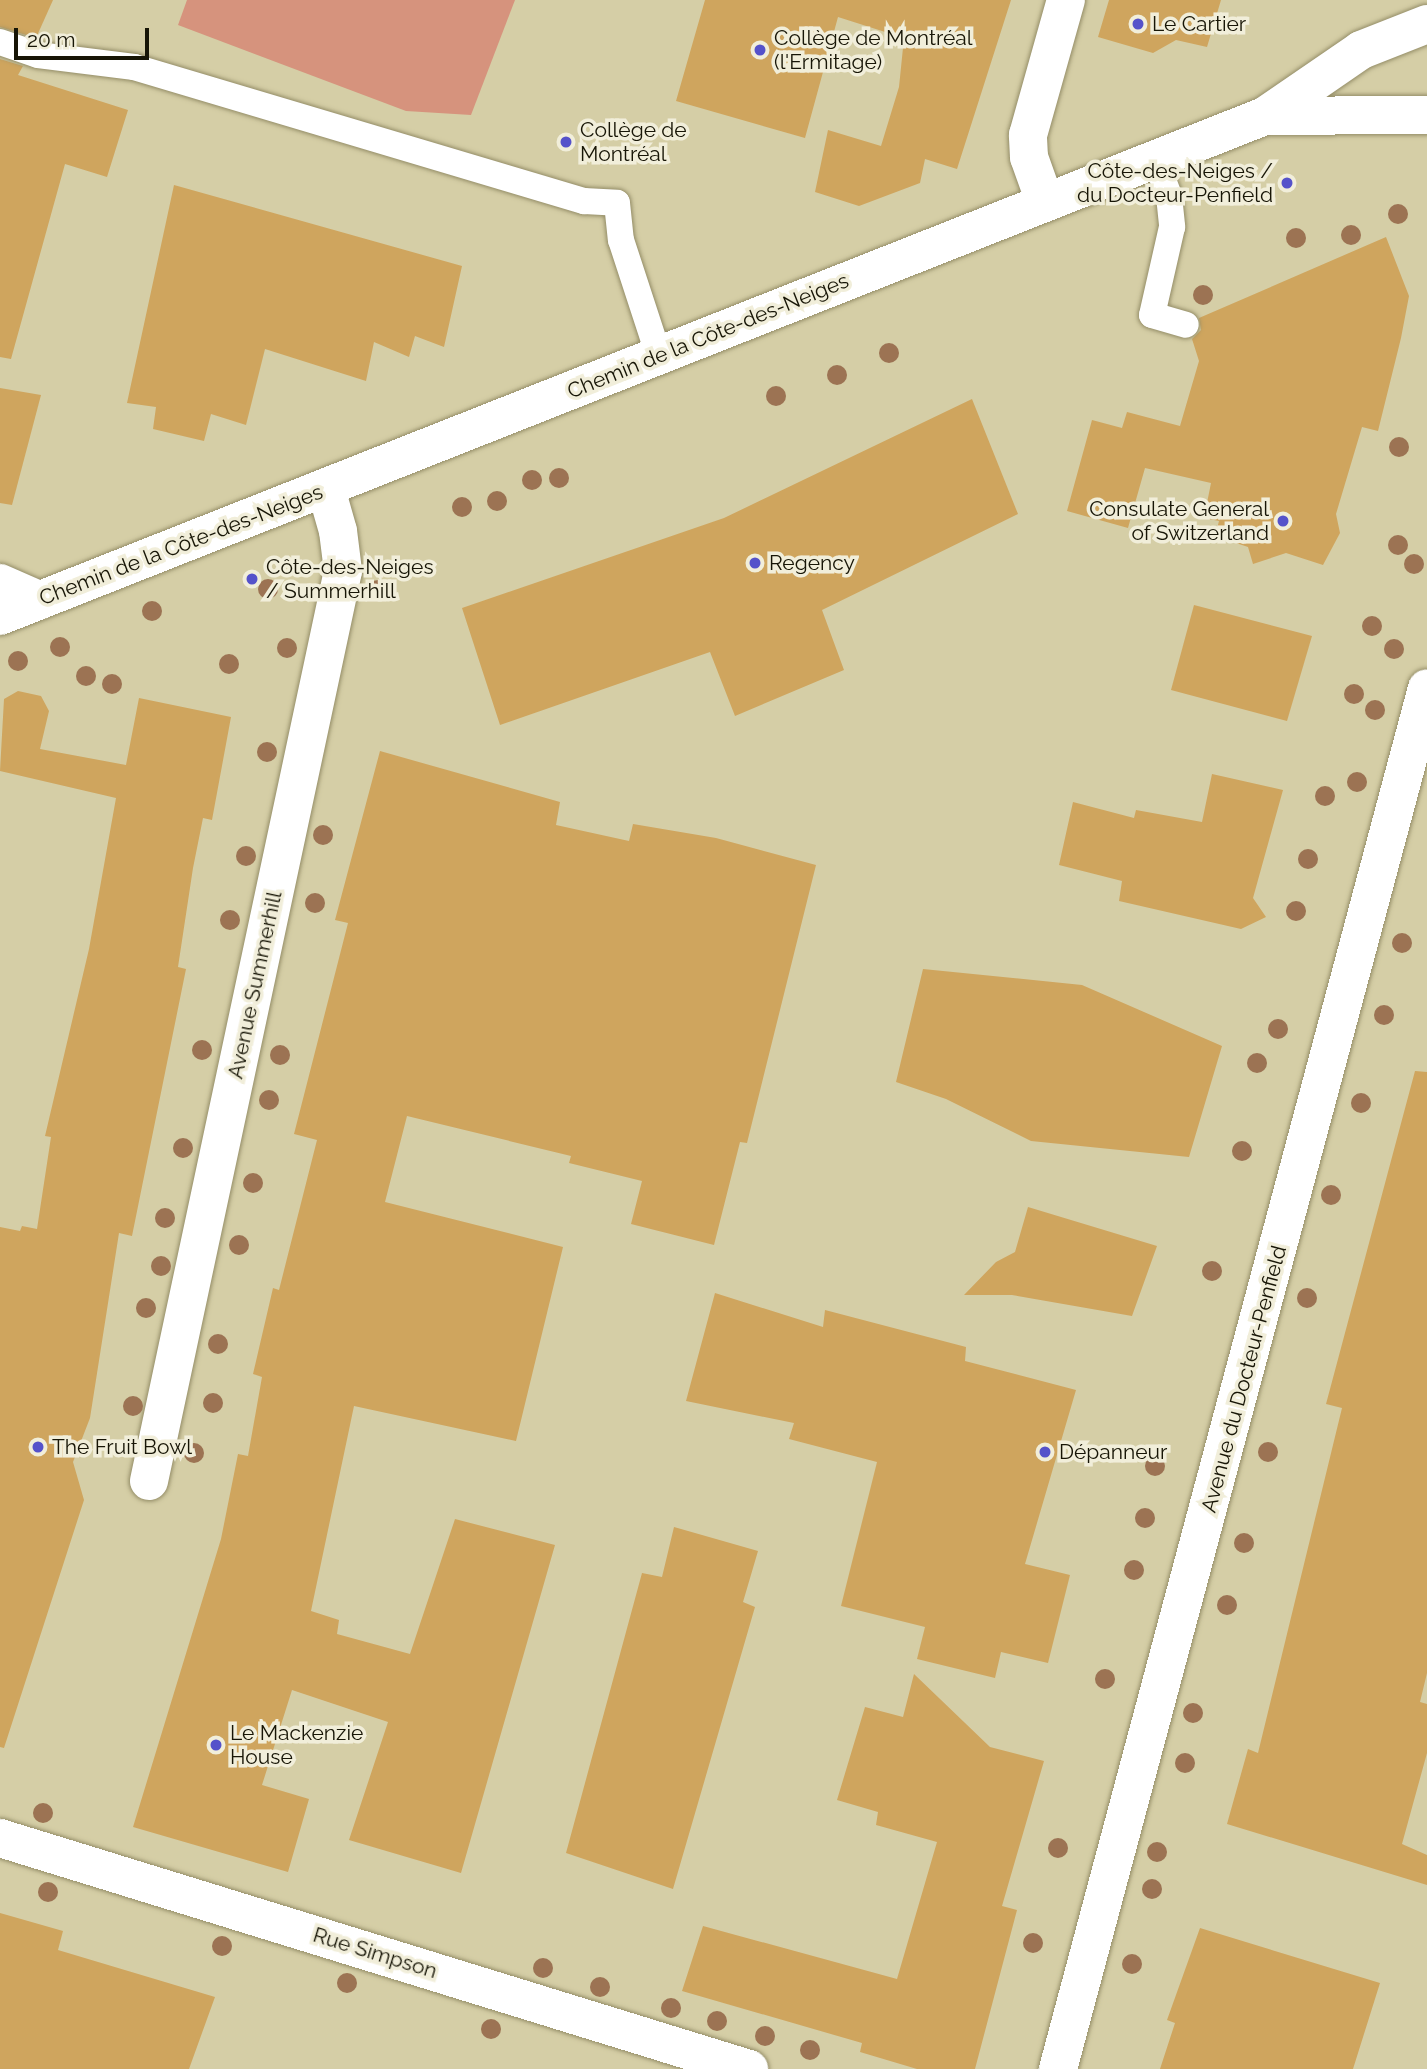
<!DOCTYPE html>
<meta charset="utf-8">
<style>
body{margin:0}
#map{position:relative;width:1427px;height:2069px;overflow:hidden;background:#d5cea6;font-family:Raleway,sans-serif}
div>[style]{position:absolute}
.green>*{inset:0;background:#d6937d}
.building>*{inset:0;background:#cfa55e}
.roads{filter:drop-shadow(0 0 2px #948d67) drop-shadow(0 0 2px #948d67)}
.service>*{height:26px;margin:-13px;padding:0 13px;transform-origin:13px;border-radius:13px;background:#fff}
.minor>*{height:38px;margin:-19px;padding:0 19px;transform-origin:19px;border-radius:19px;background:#fff}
.secondary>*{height:38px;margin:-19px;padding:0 19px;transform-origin:19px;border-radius:19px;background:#fff}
.trees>*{width:20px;height:20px;margin:-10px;border-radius:50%;background:#9c7353}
.dots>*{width:19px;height:19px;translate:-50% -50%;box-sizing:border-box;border:4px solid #f1eeda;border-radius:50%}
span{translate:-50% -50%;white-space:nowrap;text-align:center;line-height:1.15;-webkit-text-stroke:7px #f1eeda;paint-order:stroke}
.poi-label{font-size:21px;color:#171506}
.left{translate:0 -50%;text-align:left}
.right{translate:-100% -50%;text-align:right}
.street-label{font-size:21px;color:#171506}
.scale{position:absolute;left:14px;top:28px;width:135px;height:32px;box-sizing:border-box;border:4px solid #171506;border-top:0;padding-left:9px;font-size:21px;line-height:24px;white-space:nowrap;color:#171506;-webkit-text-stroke:5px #f1eeda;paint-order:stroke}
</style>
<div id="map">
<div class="green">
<i style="clip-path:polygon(187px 0,515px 0,471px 115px,406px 111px,178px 25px)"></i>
</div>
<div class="building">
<i style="clip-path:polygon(0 0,53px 0,36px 38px,0 27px)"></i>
<i style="clip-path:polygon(705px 0,1011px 0,957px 169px,925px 159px,920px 183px,859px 206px,815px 192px,828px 130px,881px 146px,899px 87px,904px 38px,838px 17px,805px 138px,676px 101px)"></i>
<i style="clip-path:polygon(1109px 0,1221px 0,1207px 47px,1176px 40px,1153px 53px,1098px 37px)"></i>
<i style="clip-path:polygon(0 59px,23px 66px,18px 75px,128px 110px,107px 177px,65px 164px,11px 359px,0 357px)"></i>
<i style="clip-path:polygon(174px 185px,462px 266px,444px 347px,415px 336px,409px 357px,374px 342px,366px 381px,265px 349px,246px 425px,211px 414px,204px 441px,153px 429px,156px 407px,127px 403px)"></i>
<i style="clip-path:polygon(1386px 237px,1409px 296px,1401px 338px,1378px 431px,1362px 427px,1336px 514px,1340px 533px,1323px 565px,1286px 553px,1253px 564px,1248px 547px,1215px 536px,1219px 521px,1204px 518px,1211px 483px,1145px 468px,1128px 528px,1067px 511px,1092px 420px,1122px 428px,1127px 412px,1180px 426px,1199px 361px,1192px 339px,1201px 330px,1199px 318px)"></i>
<i style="clip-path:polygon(0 388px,41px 395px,12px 505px,0 503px)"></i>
<i style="clip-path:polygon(972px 399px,1018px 514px,822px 610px,844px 670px,735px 716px,710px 652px,500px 725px,462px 608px,724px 518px)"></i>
<i style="clip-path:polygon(1194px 605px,1312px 636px,1287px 721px,1171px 690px)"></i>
<i style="clip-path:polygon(18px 691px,41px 696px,49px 711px,40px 749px,126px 765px,139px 698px,231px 717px,212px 820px,203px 818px,193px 868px,178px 967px,186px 969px,132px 1236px,119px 1233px,90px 1418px,73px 1462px,84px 1500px,4px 1748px,0 1747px,0 1227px,20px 1231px,22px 1226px,37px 1229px,51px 1137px,45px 1136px,89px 949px,116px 798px,0 771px,4px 699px)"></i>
<i style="clip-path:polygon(380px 751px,560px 802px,556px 825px,629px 841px,633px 824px,716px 838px,816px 865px,747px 1143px,740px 1142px,714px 1245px,631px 1224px,642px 1181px,569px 1163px,571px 1156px,407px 1116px,385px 1202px,563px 1247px,516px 1441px,354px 1406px,311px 1611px,339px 1620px,337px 1634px,410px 1654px,455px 1519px,555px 1545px,461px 1873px,349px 1840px,388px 1722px,292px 1690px,262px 1785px,309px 1799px,288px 1872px,133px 1827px,221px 1539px,238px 1454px,248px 1456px,262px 1377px,253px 1374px,273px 1288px,279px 1290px,317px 1140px,294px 1134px,348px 923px,335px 920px)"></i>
<i style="clip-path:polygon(1212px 774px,1283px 790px,1253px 898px,1266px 917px,1241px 929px,1119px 901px,1122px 881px,1059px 865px,1073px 802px,1134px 818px,1136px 810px,1202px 822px)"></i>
<i style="clip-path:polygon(923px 969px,1082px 985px,1222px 1046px,1189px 1157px,1031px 1141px,946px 1099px,896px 1082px)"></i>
<i style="clip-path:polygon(1415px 1071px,1427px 1072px,1427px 1673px,1420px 1702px,1427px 1704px,1427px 1753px,1402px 1844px,1427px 1855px,1427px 1885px,1227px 1824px,1248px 1749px,1258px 1753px,1342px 1408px,1326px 1404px)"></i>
<i style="clip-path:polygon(1028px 1207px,1157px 1246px,1132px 1316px,1012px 1295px,964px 1295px,996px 1262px,1015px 1252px)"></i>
<i style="clip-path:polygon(715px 1293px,823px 1327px,825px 1310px,966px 1347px,965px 1361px,1076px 1390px,1025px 1564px,1070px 1575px,1048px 1663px,1001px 1652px,995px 1678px,917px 1659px,925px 1627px,841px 1606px,877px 1462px,789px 1439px,794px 1423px,686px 1401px)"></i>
<i style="clip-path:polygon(674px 1527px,758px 1551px,743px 1602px,755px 1607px,673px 1889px,566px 1853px,642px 1573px,662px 1577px)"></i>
<i style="clip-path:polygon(914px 1674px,990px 1747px,1044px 1761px,1002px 1906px,1017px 1910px,975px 2069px,917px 2069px,860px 2052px,862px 2043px,682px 1991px,703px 1926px,897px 1979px,937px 1842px,876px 1825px,878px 1812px,837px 1800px,865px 1707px,903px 1717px)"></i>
<i style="clip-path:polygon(0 1913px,63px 1931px,58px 1950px,215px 1997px,189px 2069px,0 2069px)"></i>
<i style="clip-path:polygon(1200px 1928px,1380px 1983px,1353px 2069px,1160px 2069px,1175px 2023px,1167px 2020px)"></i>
</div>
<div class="roads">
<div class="service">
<i style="left:0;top:42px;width:40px;rotate:18.9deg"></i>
<i style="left:38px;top:55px;width:97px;rotate:7.1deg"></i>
<i style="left:134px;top:67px;width:470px;rotate:16.6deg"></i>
<i style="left:584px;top:201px;width:33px;rotate:3deg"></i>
<i style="left:617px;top:203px;width:37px;rotate:84deg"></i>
<i style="left:621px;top:240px;width:122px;rotate:71.9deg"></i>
<i style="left:1155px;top:159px;width:40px;rotate:69deg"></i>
<i style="left:1169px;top:196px;width:31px;rotate:84deg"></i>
<i style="left:1172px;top:227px;width:90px;rotate:102.8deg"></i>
<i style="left:1152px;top:315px;width:35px;rotate:16deg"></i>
</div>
<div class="minor">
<i style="left:1045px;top:202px;width:48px;rotate:-109.6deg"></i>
<i style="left:1029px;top:157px;width:22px;rotate:-93deg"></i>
<i style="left:1028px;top:135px;width:140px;rotate:-74.3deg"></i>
<i style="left:0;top:583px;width:43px;rotate:23.6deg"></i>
<i style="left:149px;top:1481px;width:930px;rotate:-77.97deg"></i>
<i style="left:343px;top:571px;width:40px;rotate:-97.1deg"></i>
<i style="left:338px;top:531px;width:44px;rotate:-105.9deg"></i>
<i style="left:0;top:1838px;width:784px;rotate:17.14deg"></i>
</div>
<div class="secondary">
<i style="left:1265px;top:116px;width:116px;rotate:-34.5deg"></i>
<i style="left:1361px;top:50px;width:71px;rotate:-21.5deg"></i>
<i style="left:0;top:616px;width:1360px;rotate:-21.57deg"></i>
<i style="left:1265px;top:116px;width:162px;rotate:-0.4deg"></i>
<i style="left:1058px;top:2069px;width:1429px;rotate:-75.04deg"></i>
</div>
</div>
<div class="trees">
<i style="left:1398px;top:214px"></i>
<i style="left:1351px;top:235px"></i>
<i style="left:1296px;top:238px"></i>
<i style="left:1203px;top:295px"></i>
<i style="left:889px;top:353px"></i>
<i style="left:837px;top:375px"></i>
<i style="left:776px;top:396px"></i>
<i style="left:1399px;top:447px"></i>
<i style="left:559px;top:478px"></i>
<i style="left:532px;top:480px"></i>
<i style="left:497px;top:501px"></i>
<i style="left:462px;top:507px"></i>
<i style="left:1398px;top:545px"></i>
<i style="left:1414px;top:564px"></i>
<i style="left:268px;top:589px"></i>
<i style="left:378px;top:590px"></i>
<i style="left:152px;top:611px"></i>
<i style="left:1372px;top:626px"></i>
<i style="left:60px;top:647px"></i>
<i style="left:287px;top:648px"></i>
<i style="left:1394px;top:649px"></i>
<i style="left:18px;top:661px"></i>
<i style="left:229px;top:664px"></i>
<i style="left:86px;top:676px"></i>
<i style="left:112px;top:684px"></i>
<i style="left:1354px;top:694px"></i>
<i style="left:1375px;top:710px"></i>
<i style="left:267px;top:752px"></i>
<i style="left:1357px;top:782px"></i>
<i style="left:1325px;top:796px"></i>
<i style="left:323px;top:835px"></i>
<i style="left:246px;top:856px"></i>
<i style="left:1308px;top:859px"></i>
<i style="left:315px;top:903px"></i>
<i style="left:1296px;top:911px"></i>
<i style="left:230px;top:920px"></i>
<i style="left:1402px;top:943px"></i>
<i style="left:1384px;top:1015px"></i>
<i style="left:1278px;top:1029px"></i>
<i style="left:202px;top:1050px"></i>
<i style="left:280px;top:1055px"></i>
<i style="left:1257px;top:1063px"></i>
<i style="left:269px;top:1100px"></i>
<i style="left:1361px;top:1103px"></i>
<i style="left:183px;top:1148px"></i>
<i style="left:1242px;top:1151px"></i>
<i style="left:253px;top:1183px"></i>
<i style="left:1331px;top:1195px"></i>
<i style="left:165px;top:1218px"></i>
<i style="left:239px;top:1245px"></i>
<i style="left:161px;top:1266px"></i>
<i style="left:1212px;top:1271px"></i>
<i style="left:1307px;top:1298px"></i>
<i style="left:146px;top:1308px"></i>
<i style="left:218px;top:1344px"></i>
<i style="left:213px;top:1403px"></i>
<i style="left:133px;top:1406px"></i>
<i style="left:1268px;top:1452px"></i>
<i style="left:194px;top:1453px"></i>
<i style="left:1155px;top:1466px"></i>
<i style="left:1145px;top:1518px"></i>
<i style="left:1244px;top:1543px"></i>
<i style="left:1134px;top:1570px"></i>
<i style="left:1227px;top:1605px"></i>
<i style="left:1105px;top:1679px"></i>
<i style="left:1193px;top:1713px"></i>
<i style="left:1185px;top:1763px"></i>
<i style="left:43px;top:1813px"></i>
<i style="left:1058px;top:1848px"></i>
<i style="left:1157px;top:1852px"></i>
<i style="left:1152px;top:1889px"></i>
<i style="left:48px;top:1892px"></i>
<i style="left:1033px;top:1943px"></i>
<i style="left:222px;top:1946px"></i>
<i style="left:1132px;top:1964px"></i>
<i style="left:543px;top:1968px"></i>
<i style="left:347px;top:1983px"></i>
<i style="left:600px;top:1987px"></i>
<i style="left:671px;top:2008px"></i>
<i style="left:717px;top:2021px"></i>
<i style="left:491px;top:2029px"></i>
<i style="left:765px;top:2036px"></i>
<i style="left:810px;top:2050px"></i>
</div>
<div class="dots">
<i style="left:1138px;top:24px;background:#5552ca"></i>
<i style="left:760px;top:50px;background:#5552ca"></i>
<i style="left:566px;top:142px;background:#5552ca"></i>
<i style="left:1287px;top:183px;background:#5552ca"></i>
<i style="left:1283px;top:521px;background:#5552ca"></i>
<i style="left:755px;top:563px;background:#5552ca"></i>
<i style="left:252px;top:579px;background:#5552ca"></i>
<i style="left:38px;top:1447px;background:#5552ca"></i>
<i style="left:1045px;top:1452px;background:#5552ca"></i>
<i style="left:216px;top:1745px;background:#5552ca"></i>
</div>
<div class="poi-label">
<span class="left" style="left:1152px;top:24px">Le Cartier</span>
<span class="left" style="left:774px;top:50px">Collège de Montréal<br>(l'Ermitage)</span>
<span class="left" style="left:580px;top:142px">Collège de<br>Montréal</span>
<span class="right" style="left:1273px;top:183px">Côte-des-Neiges /<br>du Docteur-Penfield</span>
<span class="right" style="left:1269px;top:521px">Consulate General<br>of Switzerland</span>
<span class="left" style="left:769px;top:563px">Regency</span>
<span class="left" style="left:266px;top:579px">Côte-des-Neiges<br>/ Summerhill</span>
<span class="left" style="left:52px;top:1447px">The Fruit Bowl</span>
<span class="left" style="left:1059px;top:1452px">Dépanneur</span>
<span class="left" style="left:230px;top:1745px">Le Mackenzie<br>House</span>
</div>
<div class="street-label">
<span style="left:708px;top:336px;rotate:-22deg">Chemin de la Côte-des-Neiges</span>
<span style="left:181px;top:545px;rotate:-21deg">Chemin de la Côte-des-Neiges</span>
<span style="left:255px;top:985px;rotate:-78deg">Avenue Summerhill</span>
<span style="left:1244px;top:1379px;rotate:-75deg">Avenue du Docteur-Penfield</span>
<span style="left:375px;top:1953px;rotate:17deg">Rue Simpson</span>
</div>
<div class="scale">20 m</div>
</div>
